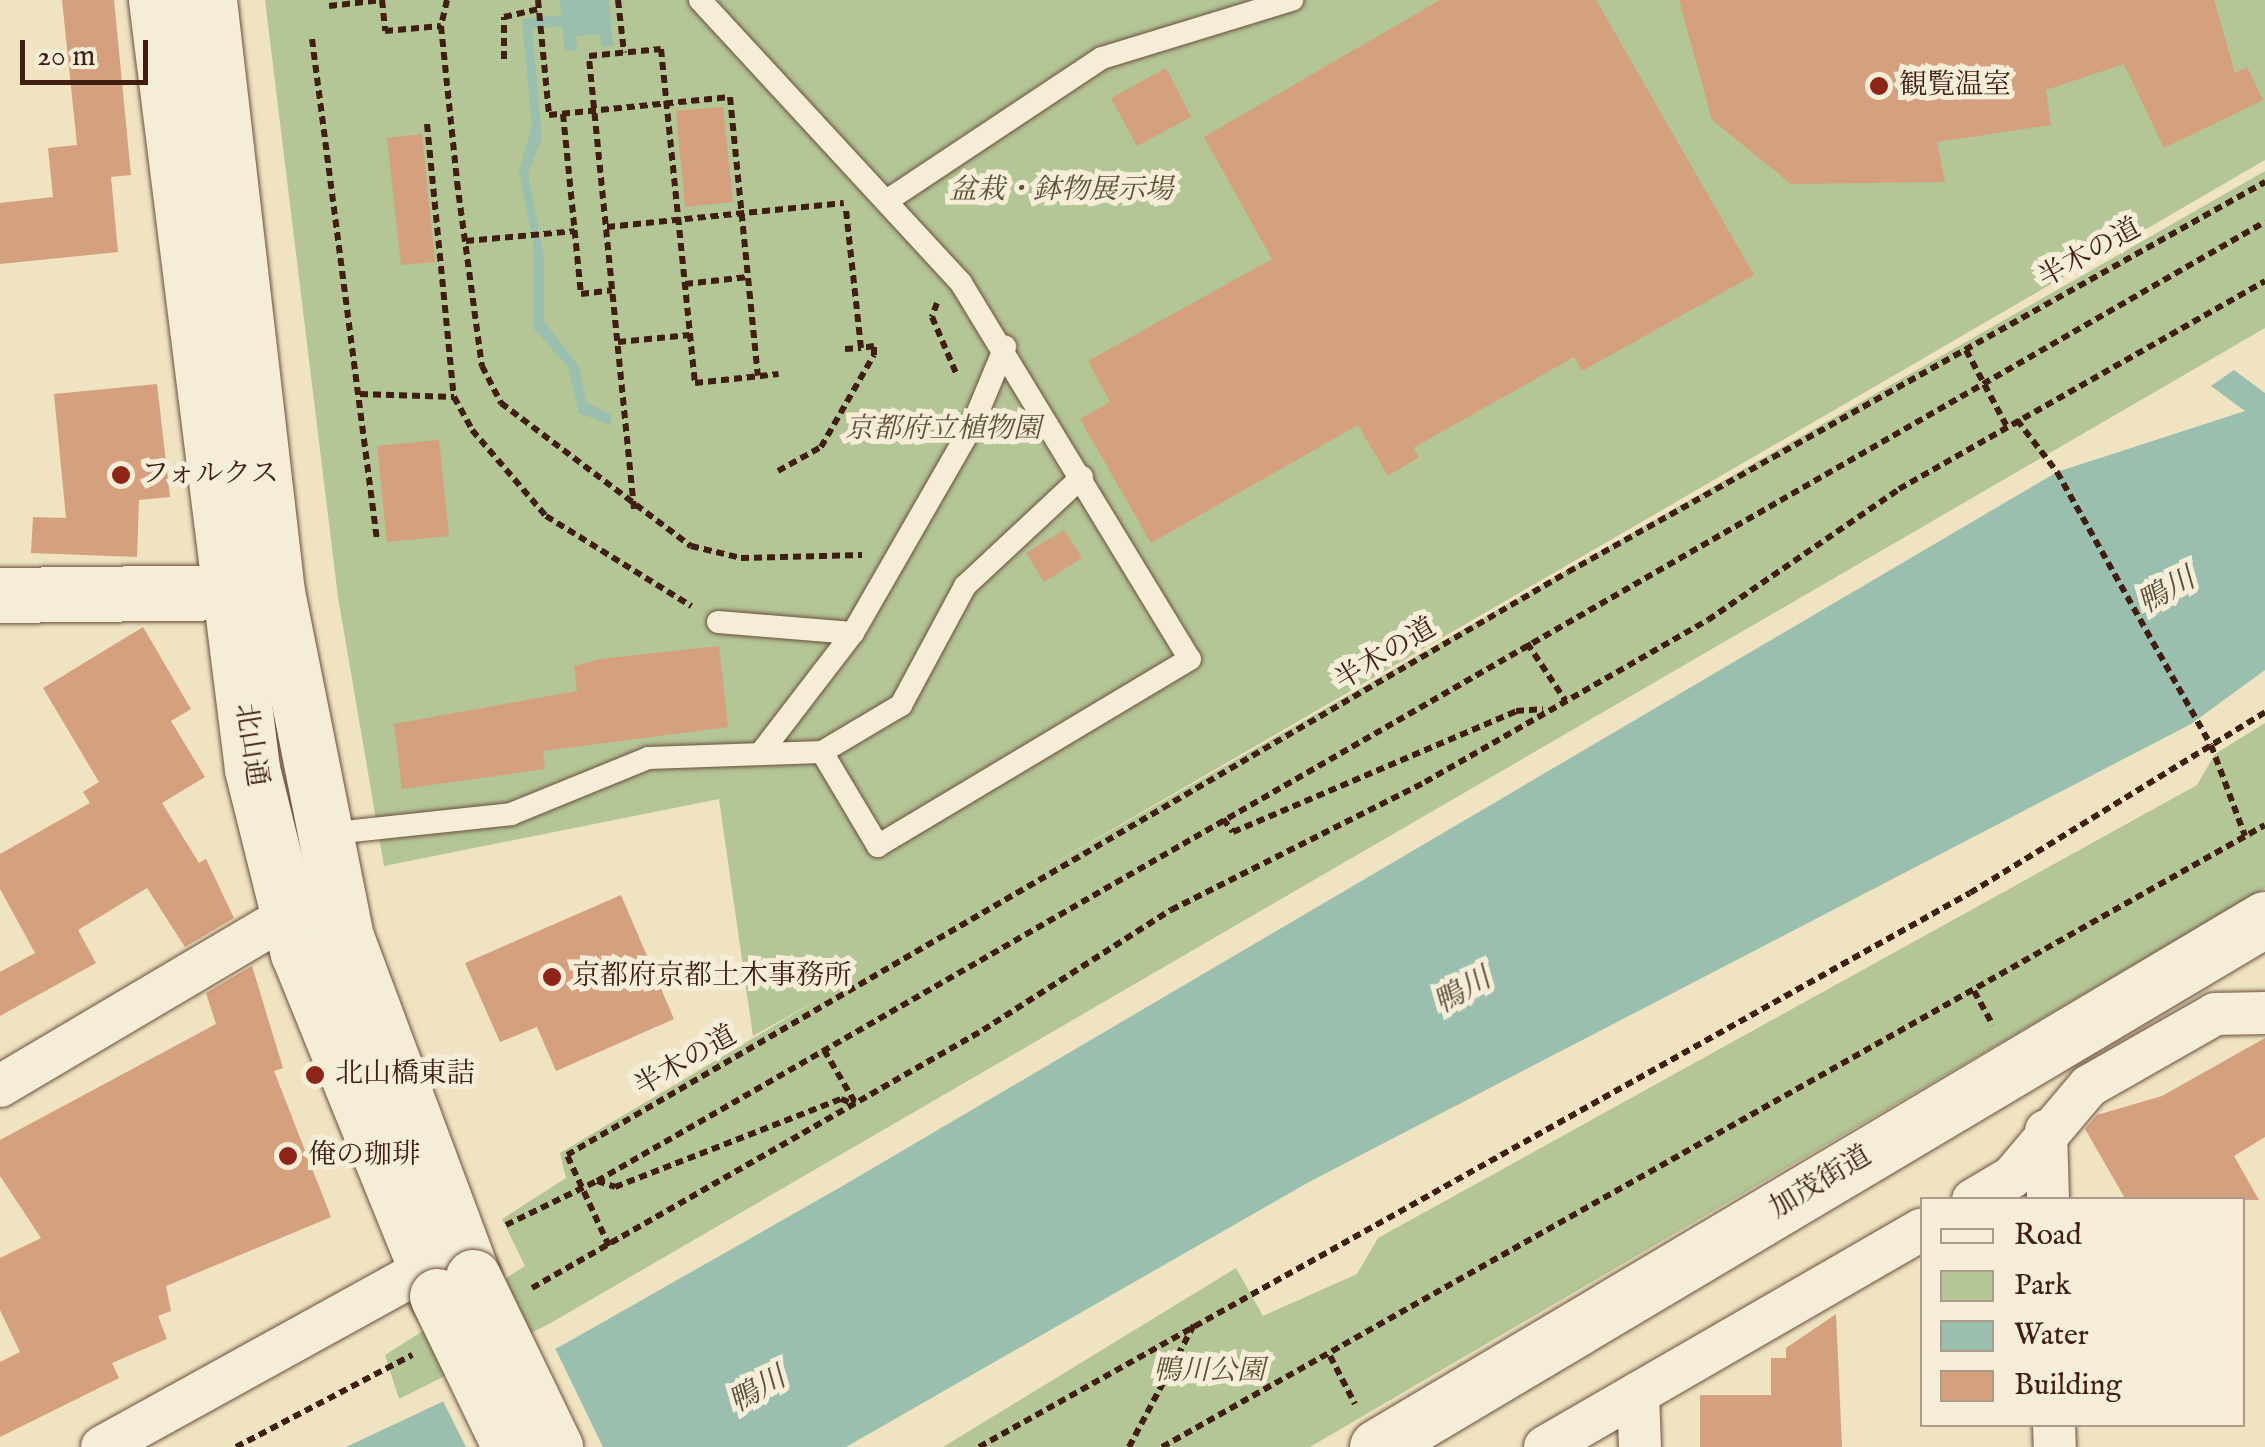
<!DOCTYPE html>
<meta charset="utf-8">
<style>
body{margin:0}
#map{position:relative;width:2265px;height:1447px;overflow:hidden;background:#efe3c1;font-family:"IM FELL English","Noto Serif JP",serif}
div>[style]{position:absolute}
.green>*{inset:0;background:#b4c596}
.water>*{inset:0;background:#9abfae}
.pier>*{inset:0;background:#efe3c1}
.building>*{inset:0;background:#d4a07e}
.path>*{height:6px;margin-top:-3px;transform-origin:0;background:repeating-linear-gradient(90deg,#401e11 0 8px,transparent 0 13px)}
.roads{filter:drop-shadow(0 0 2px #6c4f3d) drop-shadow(0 0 2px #6c4f3d)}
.service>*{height:22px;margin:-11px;padding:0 11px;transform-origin:11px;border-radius:11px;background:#f5edd7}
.minor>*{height:42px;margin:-21px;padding:0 21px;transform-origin:21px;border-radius:21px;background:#f5edd7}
.tertiary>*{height:55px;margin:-27.5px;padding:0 27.5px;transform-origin:27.5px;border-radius:27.5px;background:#f5edd7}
.bridges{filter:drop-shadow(0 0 2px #6c4f3d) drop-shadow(0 0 2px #6c4f3d)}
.tertiary-bridge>*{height:55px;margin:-27.5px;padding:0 27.5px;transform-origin:27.5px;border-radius:27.5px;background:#f5edd7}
.dots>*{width:28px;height:28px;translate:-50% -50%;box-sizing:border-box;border:5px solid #f5edd7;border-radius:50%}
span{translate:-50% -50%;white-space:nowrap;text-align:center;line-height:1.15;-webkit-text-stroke:10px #f5edd7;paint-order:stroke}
.poi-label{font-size:28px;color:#401e11}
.left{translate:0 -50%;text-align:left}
.park-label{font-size:28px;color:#635039;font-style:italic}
.street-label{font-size:28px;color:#401e11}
.water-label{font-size:30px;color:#5b4e40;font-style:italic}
.legend{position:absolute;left:1920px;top:1197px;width:325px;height:230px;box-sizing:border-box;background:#f5edd7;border:2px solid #ad9a88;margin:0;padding:12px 18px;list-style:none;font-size:30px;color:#401e11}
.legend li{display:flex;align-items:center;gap:20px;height:50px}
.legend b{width:50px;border:2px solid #ad9a88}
.scale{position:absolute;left:20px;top:40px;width:128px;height:45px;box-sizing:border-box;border:5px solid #401e11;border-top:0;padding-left:12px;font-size:30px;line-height:35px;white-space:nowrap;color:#401e11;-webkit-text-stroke:8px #f5edd7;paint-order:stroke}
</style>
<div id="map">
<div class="green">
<i style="clip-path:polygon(265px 0,2265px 0,2265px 160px,1006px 891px,2265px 171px,2265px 328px,549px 1324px,399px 1399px,385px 1355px,525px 1266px,502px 1219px,566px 1178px,560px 1153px,819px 999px,753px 1036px,719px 799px,384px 866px,338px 597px)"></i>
<i style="clip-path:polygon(2265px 723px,2265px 888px,1310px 1447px,943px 1447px,1236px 1268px,1263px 1316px,1357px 1274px,1378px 1238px,2197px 785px,2215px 754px)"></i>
</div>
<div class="water">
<i style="clip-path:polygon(560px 0,609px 0,613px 46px,602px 47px,600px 34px,576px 36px,577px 50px,565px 51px,562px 26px,532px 29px,542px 138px,528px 173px,544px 259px,544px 321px,579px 367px,586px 402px,611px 415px,611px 425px,579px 413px,568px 367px,534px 329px,533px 243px,519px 171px,532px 126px,522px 19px,561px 15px)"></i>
<i style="clip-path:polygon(2234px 370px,2265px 393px,2265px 670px,2191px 724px,1309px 1182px,846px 1447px,346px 1447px,561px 1346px,839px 1188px,2057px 472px,2245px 411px,2211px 386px)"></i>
</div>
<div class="pier">
<i style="clip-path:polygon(553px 1344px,603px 1447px,466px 1447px,441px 1397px)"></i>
</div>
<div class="building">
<i style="clip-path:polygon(62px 0,114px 0,131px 175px,111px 177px,118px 252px,0 264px,0 203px,53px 197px,48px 148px,77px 145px)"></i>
<i style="clip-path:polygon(1440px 0,1596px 0,1754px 275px,1582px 371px,1574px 357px,1413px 448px,1419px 457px,1388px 476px,1358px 425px,1151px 543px,1080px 419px,1110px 402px,1088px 361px,1272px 259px,1204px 137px)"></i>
<i style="clip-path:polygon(1679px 0,2214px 0,2235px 73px,2247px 67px,2263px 100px,2164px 148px,2124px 64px,2046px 90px,2051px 125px,1937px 142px,1945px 182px,1791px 184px,1712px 120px)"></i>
<i style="clip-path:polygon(1166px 68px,1191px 117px,1137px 146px,1111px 98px)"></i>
<i style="clip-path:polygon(723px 107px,733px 202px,685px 207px,676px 111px)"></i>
<i style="clip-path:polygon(422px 134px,435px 262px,401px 265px,387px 138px)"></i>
<i style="clip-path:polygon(157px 384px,170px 497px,139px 500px,137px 557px,31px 553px,33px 517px,66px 518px,54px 394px)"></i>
<i style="clip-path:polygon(439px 440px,449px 536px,387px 542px,377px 446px)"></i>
<i style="clip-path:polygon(1064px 530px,1082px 558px,1044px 582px,1026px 553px)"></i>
<i style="clip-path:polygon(143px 627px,191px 709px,171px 721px,205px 777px,162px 803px,199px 863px,206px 859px,234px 918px,185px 947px,147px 888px,78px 930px,96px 963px,0 1016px,0 972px,35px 953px,0 889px,0 854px,90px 803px,83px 792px,99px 782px,43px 688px)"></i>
<i style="clip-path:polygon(719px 646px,728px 727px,543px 751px,545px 769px,402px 789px,394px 724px,577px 691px,574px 666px,600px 659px)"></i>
<i style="clip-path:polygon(621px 895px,674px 1019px,556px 1071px,537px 1027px,500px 1042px,465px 963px)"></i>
<i style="clip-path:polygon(252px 966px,283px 1068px,274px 1071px,331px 1217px,166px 1286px,171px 1311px,158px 1316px,167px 1339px,112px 1363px,119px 1378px,0 1437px,0 1362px,20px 1352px,0 1310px,0 1258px,41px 1238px,0 1176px,0 1140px,216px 1024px,206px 993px)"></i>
<i style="clip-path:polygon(2265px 1038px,2265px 1137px,2234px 1156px,2259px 1200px,2126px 1200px,2085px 1129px,2097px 1115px,2162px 1096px)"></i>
<i style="clip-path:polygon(1836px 1314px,1842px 1447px,1700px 1447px,1700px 1395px,1771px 1395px,1771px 1358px,1786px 1358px,1786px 1348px)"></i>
</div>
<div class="path">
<i style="left:447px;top:0;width:27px;rotate:103deg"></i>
<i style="left:441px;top:26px;width:157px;rotate:84.1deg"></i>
<i style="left:457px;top:182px;width:186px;rotate:82.3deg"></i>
<i style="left:482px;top:366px;width:42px;rotate:62.8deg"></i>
<i style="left:501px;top:403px;width:238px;rotate:37deg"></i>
<i style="left:691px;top:546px;width:51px;rotate:13.5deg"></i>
<i style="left:741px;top:558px;width:121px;rotate:-1.4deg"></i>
<i style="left:538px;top:0;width:116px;rotate:84.5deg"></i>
<i style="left:549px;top:115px;width:182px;rotate:-5.7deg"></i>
<i style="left:730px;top:97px;width:280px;rotate:84.3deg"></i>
<i style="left:618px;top:0;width:53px;rotate:83.5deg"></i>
<i style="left:329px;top:6px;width:53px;rotate:-6.5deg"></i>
<i style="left:382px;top:0;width:31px;rotate:84deg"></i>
<i style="left:385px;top:31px;width:56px;rotate:-5.1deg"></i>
<i style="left:312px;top:39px;width:505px;rotate:82.61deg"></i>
<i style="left:504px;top:59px;width:42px;rotate:-90deg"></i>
<i style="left:504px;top:17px;width:36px;rotate:-13deg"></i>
<i style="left:563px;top:114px;width:181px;rotate:84.3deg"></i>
<i style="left:581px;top:294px;width:31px;rotate:-7deg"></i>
<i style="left:427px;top:124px;width:274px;rotate:84.4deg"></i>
<i style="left:454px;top:397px;width:38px;rotate:61deg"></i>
<i style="left:472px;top:430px;width:113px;rotate:49.3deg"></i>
<i style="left:546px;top:516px;width:171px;rotate:31.8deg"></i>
<i style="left:607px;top:227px;width:238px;rotate:-5.8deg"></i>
<i style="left:466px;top:241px;width:109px;rotate:-5.2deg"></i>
<i style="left:685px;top:284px;width:63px;rotate:-6.3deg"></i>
<i style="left:937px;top:303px;width:15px;rotate:110deg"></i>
<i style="left:932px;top:317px;width:61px;rotate:66.8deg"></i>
<i style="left:618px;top:342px;width:72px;rotate:-5.6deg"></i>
<i style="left:845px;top:349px;width:16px;rotate:-4deg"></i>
<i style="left:1966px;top:350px;width:85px;rotate:61.9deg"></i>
<i style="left:360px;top:394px;width:94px;rotate:1.8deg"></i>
<i style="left:2017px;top:420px;width:66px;rotate:52.4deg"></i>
<i style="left:2057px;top:472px;width:313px;rotate:60.6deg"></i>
<i style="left:2211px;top:745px;width:97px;rotate:69.5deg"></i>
<i style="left:778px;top:471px;width:49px;rotate:-29.2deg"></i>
<i style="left:821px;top:447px;width:106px;rotate:-60.1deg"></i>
<i style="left:874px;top:355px;width:9px;rotate:-90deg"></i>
<i style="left:874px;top:346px;width:13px;rotate:171deg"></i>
<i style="left:861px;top:348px;width:140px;rotate:-96.2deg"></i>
<i style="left:634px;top:509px;width:455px;rotate:-95.7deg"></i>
<i style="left:589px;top:56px;width:72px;rotate:-5.6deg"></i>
<i style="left:661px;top:49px;width:336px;rotate:84.2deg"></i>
<i style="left:695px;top:383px;width:84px;rotate:-6.1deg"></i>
<i style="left:1527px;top:643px;width:69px;rotate:56.3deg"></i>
<i style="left:1223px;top:819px;width:16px;rotate:52deg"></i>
<i style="left:1233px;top:832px;width:308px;rotate:-23.1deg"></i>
<i style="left:1516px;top:711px;width:27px;rotate:-4deg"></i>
<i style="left:1974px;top:991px;width:39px;rotate:61deg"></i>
<i style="left:824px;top:1050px;width:63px;rotate:59.3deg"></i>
<i style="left:597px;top:1181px;width:1924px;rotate:-29.9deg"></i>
<i style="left:506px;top:1225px;width:101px;rotate:-25.8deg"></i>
<i style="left:597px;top:1181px;width:19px;rotate:18deg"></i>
<i style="left:615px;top:1187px;width:243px;rotate:-21.3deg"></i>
<i style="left:841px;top:1099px;width:15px;rotate:20deg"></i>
<i style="left:609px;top:1246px;width:100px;rotate:-114.8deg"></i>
<i style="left:567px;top:1155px;width:1158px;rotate:-30.22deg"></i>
<i style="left:1568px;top:572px;width:799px;rotate:-29.23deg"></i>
<i style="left:532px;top:1288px;width:520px;rotate:-29.77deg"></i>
<i style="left:983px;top:1030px;width:223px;rotate:-32.6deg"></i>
<i style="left:1171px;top:910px;width:284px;rotate:-26.7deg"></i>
<i style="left:1425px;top:782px;width:326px;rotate:-29.8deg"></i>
<i style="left:1708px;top:620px;width:232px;rotate:-34.4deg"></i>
<i style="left:1899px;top:489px;width:421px;rotate:-29.6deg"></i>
<i style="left:1330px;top:1356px;width:54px;rotate:62.5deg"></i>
<i style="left:236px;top:1447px;width:199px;rotate:-27.6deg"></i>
<i style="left:979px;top:1447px;width:1135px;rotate:-29.21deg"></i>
<i style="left:1970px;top:893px;width:346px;rotate:-31.5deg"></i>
<i style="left:1129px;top:1447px;width:138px;rotate:-62deg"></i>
<i style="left:1162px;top:1447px;width:1266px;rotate:-29.42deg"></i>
</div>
<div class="roads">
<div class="service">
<i style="left:700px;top:0;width:385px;rotate:47.3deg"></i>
<i style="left:961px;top:283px;width:440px;rotate:58.7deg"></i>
<i style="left:1190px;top:659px;width:364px;rotate:149.1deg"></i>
<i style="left:878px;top:846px;width:109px;rotate:-120.8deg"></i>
<i style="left:891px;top:198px;width:253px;rotate:-33.6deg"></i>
<i style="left:1102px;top:58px;width:199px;rotate:-17deg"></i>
<i style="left:718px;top:622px;width:135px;rotate:4.7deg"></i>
<i style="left:760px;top:754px;width:153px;rotate:-52.5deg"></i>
<i style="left:853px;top:633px;width:239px;rotate:-60.1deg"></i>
<i style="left:972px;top:426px;width:86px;rotate:-67.3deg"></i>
<i style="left:325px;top:834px;width:187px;rotate:-6.1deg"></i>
<i style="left:511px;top:814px;width:148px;rotate:-22.2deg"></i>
<i style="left:648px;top:758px;width:174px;rotate:-2deg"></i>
<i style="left:822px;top:752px;width:92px;rotate:-30.7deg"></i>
<i style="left:901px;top:705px;width:135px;rotate:-61.7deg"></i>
<i style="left:965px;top:586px;width:160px;rotate:-43deg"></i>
</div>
<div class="minor">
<i style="left:0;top:1086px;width:334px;rotate:-30.6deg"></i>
<i style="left:2046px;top:1131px;width:69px;rotate:88.3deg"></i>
<i style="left:1973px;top:1200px;width:45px;rotate:-30.5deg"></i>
<i style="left:2012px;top:1177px;width:119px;rotate:-49.8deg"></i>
<i style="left:2089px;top:1086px;width:145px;rotate:-29.7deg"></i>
<i style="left:2215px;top:1014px;width:50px;rotate:-1.1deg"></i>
<i style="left:1638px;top:1393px;width:54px;rotate:87.9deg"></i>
<i style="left:2054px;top:1424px;width:23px;rotate:88deg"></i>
<i style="left:102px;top:1447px;width:400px;rotate:-28.9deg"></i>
<i style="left:1545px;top:1447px;width:435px;rotate:-30deg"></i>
</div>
<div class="tertiary">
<i style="left:156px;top:0;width:775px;rotate:82.88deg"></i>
<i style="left:252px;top:769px;width:190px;rotate:76deg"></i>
<i style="left:298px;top:953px;width:370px;rotate:67.9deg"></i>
<i style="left:209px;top:0;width:596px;rotate:83.45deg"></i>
<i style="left:277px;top:592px;width:352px;rotate:78.7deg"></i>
<i style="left:346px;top:937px;width:363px;rotate:69.5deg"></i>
<i style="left:0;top:595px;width:264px;rotate:-0.7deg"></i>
<i style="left:1377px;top:1447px;width:1033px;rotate:-30.74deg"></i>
</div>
</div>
<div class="bridges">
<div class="tertiary-bridge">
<i style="left:473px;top:1277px;width:189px;rotate:64.2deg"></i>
<i style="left:437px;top:1296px;width:168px;rotate:64.2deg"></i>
</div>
</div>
<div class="dots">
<i style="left:1879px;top:86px;background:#8f2418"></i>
<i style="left:121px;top:475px;background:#8f2418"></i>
<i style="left:552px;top:977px;background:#8f2418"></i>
<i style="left:315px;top:1075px;background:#8f2418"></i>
<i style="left:288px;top:1156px;background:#8f2418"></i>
</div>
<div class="poi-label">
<span class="left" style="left:1899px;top:86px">観覧温室</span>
<span class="left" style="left:141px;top:475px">フォルクス</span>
<span class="left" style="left:572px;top:977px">京都府京都土木事務所</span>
<span class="left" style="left:335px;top:1075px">北山橋東詰</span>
<span class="left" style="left:308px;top:1156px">俺の珈琲</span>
</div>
<div class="park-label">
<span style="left:1061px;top:191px">盆栽・鉢物展示場</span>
<span style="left:943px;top:430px">京都府立植物園</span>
<span style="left:1209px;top:1372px">鴨川公園</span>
</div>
<div class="street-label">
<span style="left:2090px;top:254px;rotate:-29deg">半木の道</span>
<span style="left:1386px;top:655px;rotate:-31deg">半木の道</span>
<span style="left:250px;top:745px;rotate:81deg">北山通</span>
<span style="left:686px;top:1062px;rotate:-30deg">半木の道</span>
<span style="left:1821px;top:1183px;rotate:-31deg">加茂街道</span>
</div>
<div class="water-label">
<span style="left:2167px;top:592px;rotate:-30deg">鴨川</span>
<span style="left:1463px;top:992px;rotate:-30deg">鴨川</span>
<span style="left:758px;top:1391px;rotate:-30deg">鴨川</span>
</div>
<ul class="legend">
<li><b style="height:12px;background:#f5edd7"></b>Road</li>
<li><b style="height:28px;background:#b4c596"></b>Park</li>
<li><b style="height:28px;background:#9abfae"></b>Water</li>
<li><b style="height:28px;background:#d4a07e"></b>Building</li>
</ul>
<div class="scale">20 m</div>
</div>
